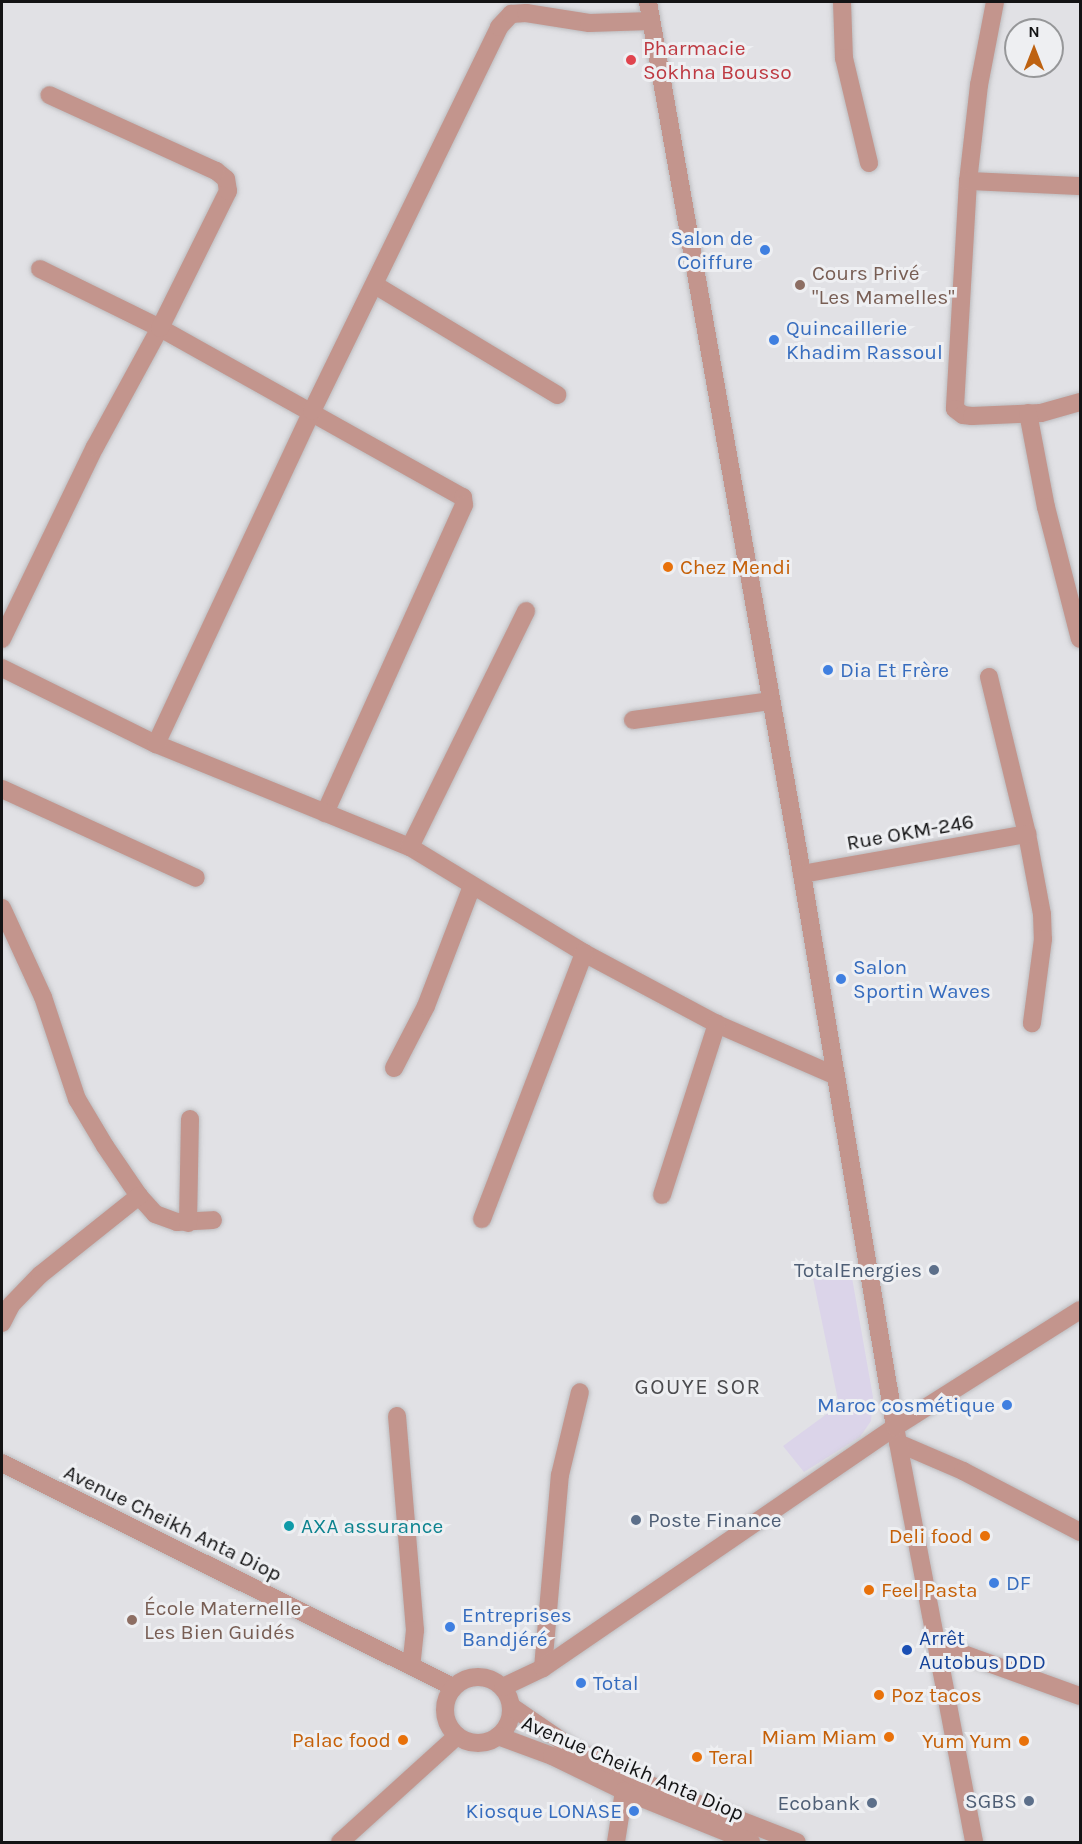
<!DOCTYPE html>
<meta charset="utf-8">
<style>
body{margin:0}
#map{position:relative;width:1082px;height:1844px;overflow:hidden;background:#e1e1e5;font-family:Karla,sans-serif}
div>[style]{position:absolute}
.commercial>*{inset:0;background:#dbd4e9}
.roads{filter:drop-shadow(0 0 2px #bcbcbf) drop-shadow(0 0 2px #bcbcbf)}
.minor>*{height:18px;margin:-9px;padding:0 9px;transform-origin:9px;border-radius:9px;background:#c3958d}
.tertiary>*{height:18px;margin:-9px;padding:0 9px;transform-origin:9px;border-radius:9px;background:#c3958d}
.tertiary>.ring{margin:-9px;padding:0;box-sizing:content-box;background:none;border:18px solid #c3958d;border-radius:50%}
.dots>*{width:16px;height:16px;translate:-50% -50%;box-sizing:border-box;border:3px solid #eeeff2;border-radius:50%}
span{translate:-50% -50%;white-space:nowrap;text-align:center;line-height:1.15;-webkit-text-stroke:6px #eeeff2;paint-order:stroke}
.health-label{font-size:21px;color:#be3a42}
.left{translate:0 -50%;text-align:left}
.shop-label{font-size:21px;color:#366cbe}
.right{translate:-100% -50%;text-align:right}
.education-label{font-size:21px;color:#785e54}
.food-label{font-size:21px;color:#c56008}
.street-label{font-size:21px;color:#131314}
.service-label{font-size:21px;color:#4e5e75}
.culture-label{font-size:21px;color:#0d838f}
.transit-label{font-size:21px;color:#164399}
.neighbourhood-label{font-size:22px;color:#4b4b4e;letter-spacing:1.5px}
.frame{position:absolute;inset:0;border:3px solid #131314;pointer-events:none}
.north{position:absolute;left:1004px;top:18px;width:60px;height:60px;box-sizing:border-box;background:#eeeff2;border:2px solid #969799;border-radius:50%;rotate:0deg;font-size:16px;font-weight:700;line-height:24px;text-align:center;color:#131314}
.north::after{content:'';display:block;margin:auto;width:21px;height:27px;background:#be6211;clip-path:polygon(50% 0,100% 100%,50% 72%,0 100%)}
</style>
<div id="map">
<div class="commercial">
<i style="clip-path:polygon(851px 1272px,873px 1397px,871px 1421px,860px 1437px,804px 1472px,783px 1446px,839px 1405px,813px 1278px)"></i>
</div>
<div class="roads">
<div class="minor">
<i style="left:842px;top:2px;width:56px;rotate:88deg"></i>
<i style="left:844px;top:58px;width:108px;rotate:76.6deg"></i>
<i style="left:995px;top:2px;width:85px;rotate:100.9deg"></i>
<i style="left:979px;top:85px;width:97px;rotate:96.5deg"></i>
<i style="left:968px;top:181px;width:228px;rotate:93.3deg"></i>
<i style="left:955px;top:409px;width:10px;rotate:37deg"></i>
<i style="left:963px;top:415px;width:9px;rotate:6deg"></i>
<i style="left:972px;top:416px;width:69px;rotate:-2.5deg"></i>
<i style="left:1041px;top:413px;width:41px;rotate:-15.8deg"></i>
<i style="left:968px;top:181px;width:112px;rotate:2.6deg"></i>
<i style="left:40px;top:269px;width:134px;rotate:26.2deg"></i>
<i style="left:160px;top:328px;width:347px;rotate:29.2deg"></i>
<i style="left:463px;top:497px;width:8px;rotate:83deg"></i>
<i style="left:464px;top:505px;width:338px;rotate:114.3deg"></i>
<i style="left:375px;top:285px;width:213px;rotate:31.1deg"></i>
<i style="left:1028px;top:413px;width:96px;rotate:79.2deg"></i>
<i style="left:1046px;top:507px;width:136px;rotate:75.6deg"></i>
<i style="left:2px;top:639px;width:213px;rotate:-64.2deg"></i>
<i style="left:95px;top:447px;width:136px;rotate:-61.4deg"></i>
<i style="left:160px;top:328px;width:153px;rotate:-63.6deg"></i>
<i style="left:228px;top:191px;width:12px;rotate:-99deg"></i>
<i style="left:226px;top:179px;width:13px;rotate:-141deg"></i>
<i style="left:216px;top:171px;width:183px;rotate:-155.5deg"></i>
<i style="left:2px;top:668px;width:172px;rotate:26.3deg"></i>
<i style="left:156px;top:744px;width:274px;rotate:22.1deg"></i>
<i style="left:410px;top:847px;width:204px;rotate:31.3deg"></i>
<i style="left:584px;top:953px;width:151px;rotate:28.1deg"></i>
<i style="left:717px;top:1024px;width:128px;rotate:23.6deg"></i>
<i style="left:989px;top:677px;width:162px;rotate:76.4deg"></i>
<i style="left:1027px;top:834px;width:81px;rotate:79.4deg"></i>
<i style="left:1042px;top:914px;width:25px;rotate:88deg"></i>
<i style="left:1043px;top:939px;width:85px;rotate:97.5deg"></i>
<i style="left:633px;top:720px;width:138px;rotate:-7.9deg"></i>
<i style="left:156px;top:744px;width:368px;rotate:-64.9deg"></i>
<i style="left:312px;top:411px;width:427px;rotate:-64deg"></i>
<i style="left:499px;top:27px;width:18px;rotate:-47deg"></i>
<i style="left:511px;top:14px;width:15px;rotate:-4deg"></i>
<i style="left:526px;top:13px;width:64px;rotate:9deg"></i>
<i style="left:589px;top:23px;width:62px;rotate:-1.8deg"></i>
<i style="left:2px;top:789px;width:213px;rotate:24.6deg"></i>
<i style="left:410px;top:847px;width:263px;rotate:-63.8deg"></i>
<i style="left:802px;top:874px;width:229px;rotate:-10.1deg"></i>
<i style="left:2px;top:908px;width:98px;rotate:65.3deg"></i>
<i style="left:43px;top:997px;width:108px;rotate:71.6deg"></i>
<i style="left:77px;top:1099px;width:55px;rotate:59.2deg"></i>
<i style="left:105px;top:1146px;width:60px;rotate:55.8deg"></i>
<i style="left:139px;top:1196px;width:24px;rotate:48deg"></i>
<i style="left:155px;top:1214px;width:23px;rotate:20deg"></i>
<i style="left:177px;top:1222px;width:36px;rotate:-3deg"></i>
<i style="left:394px;top:1068px;width:70px;rotate:-62.7deg"></i>
<i style="left:426px;top:1006px;width:129px;rotate:-69deg"></i>
<i style="left:662px;top:1195px;width:180px;rotate:-72.2deg"></i>
<i style="left:482px;top:1219px;width:285px;rotate:-69deg"></i>
<i style="left:188px;top:1223px;width:104px;rotate:-88.9deg"></i>
<i style="left:2px;top:1323px;width:20px;rotate:-63deg"></i>
<i style="left:11px;top:1305px;width:42px;rotate:-46deg"></i>
<i style="left:40px;top:1275px;width:127px;rotate:-38.6deg"></i>
<i style="left:397px;top:1416px;width:215px;rotate:85.2deg"></i>
<i style="left:415px;top:1630px;width:36px;rotate:96deg"></i>
<i style="left:898px;top:1443px;width:71px;rotate:23.3deg"></i>
<i style="left:963px;top:1471px;width:132px;rotate:27.5deg"></i>
<i style="left:936px;top:1644px;width:153px;rotate:19.9deg"></i>
<i style="left:543px;top:1668px;width:194px;rotate:-85deg"></i>
<i style="left:560px;top:1475px;width:85px;rotate:-76.5deg"></i>
<i style="left:616px;top:1842px;width:52px;rotate:-81.1deg"></i>
</div>
<div class="tertiary">
<i style="left:648px;top:2px;width:885px;rotate:79.98deg"></i>
<i style="left:802px;top:874px;width:561px;rotate:80.45deg"></i>
<i style="left:895px;top:1427px;width:422px;rotate:79.2deg"></i>
<i style="left:2px;top:1463px;width:504px;rotate:26.41deg"></i>
<i class="ring" style="left:445px;top:1677px;width:48px;height:48px"></i>
<i style="left:503px;top:1687px;width:44px;rotate:-25.4deg"></i>
<i style="left:543px;top:1668px;width:427px;rotate:-34.4deg"></i>
<i style="left:895px;top:1427px;width:219px;rotate:-32.3deg"></i>
<i style="left:512px;top:1707px;width:76px;rotate:34.3deg"></i>
<i style="left:575px;top:1750px;width:74px;rotate:25.5deg"></i>
<i style="left:642px;top:1782px;width:166px;rotate:21.2deg"></i>
<i style="left:498px;top:1736px;width:58px;rotate:20.3deg"></i>
<i style="left:552px;top:1756px;width:80px;rotate:25.9deg"></i>
<i style="left:624px;top:1791px;width:137px;rotate:21.9deg"></i>
<i style="left:340px;top:1842px;width:158px;rotate:-42.2deg"></i>
</div>
</div>
<div class="dots">
<i style="left:631px;top:60px;background:#e0444e"></i>
<i style="left:765px;top:250px;background:#3f7fe0"></i>
<i style="left:800px;top:285px;background:#8d6e63"></i>
<i style="left:774px;top:340px;background:#3f7fe0"></i>
<i style="left:668px;top:567px;background:#e8710a"></i>
<i style="left:828px;top:670px;background:#3f7fe0"></i>
<i style="left:841px;top:979px;background:#3f7fe0"></i>
<i style="left:934px;top:1270px;background:#5c6f8a"></i>
<i style="left:1007px;top:1405px;background:#3f7fe0"></i>
<i style="left:636px;top:1520px;background:#5c6f8a"></i>
<i style="left:289px;top:1526px;background:#0f9aa8"></i>
<i style="left:985px;top:1536px;background:#e8710a"></i>
<i style="left:994px;top:1583px;background:#3f7fe0"></i>
<i style="left:869px;top:1590px;background:#e8710a"></i>
<i style="left:132px;top:1620px;background:#8d6e63"></i>
<i style="left:450px;top:1627px;background:#3f7fe0"></i>
<i style="left:907px;top:1650px;background:#1a4fb4"></i>
<i style="left:581px;top:1683px;background:#3f7fe0"></i>
<i style="left:879px;top:1695px;background:#e8710a"></i>
<i style="left:889px;top:1737px;background:#e8710a"></i>
<i style="left:403px;top:1740px;background:#e8710a"></i>
<i style="left:1024px;top:1741px;background:#e8710a"></i>
<i style="left:697px;top:1757px;background:#e8710a"></i>
<i style="left:1029px;top:1801px;background:#5c6f8a"></i>
<i style="left:872px;top:1803px;background:#5c6f8a"></i>
<i style="left:634px;top:1811px;background:#3f7fe0"></i>
</div>
<div class="health-label">
<span class="left" style="left:643px;top:60px">Pharmacie<br>Sokhna Bousso</span>
</div>
<div class="shop-label">
<span class="right" style="left:753px;top:250px">Salon de<br>Coiffure</span>
<span class="left" style="left:786px;top:340px">Quincaillerie<br>Khadim Rassoul</span>
<span class="left" style="left:840px;top:670px">Dia Et Frère</span>
<span class="left" style="left:853px;top:979px">Salon<br>Sportin Waves</span>
<span class="right" style="left:995px;top:1405px">Maroc cosmétique</span>
<span class="left" style="left:1006px;top:1583px">DF</span>
<span class="left" style="left:462px;top:1627px">Entreprises<br>Bandjéré</span>
<span class="left" style="left:593px;top:1683px">Total</span>
<span class="right" style="left:622px;top:1811px">Kiosque LONASE</span>
</div>
<div class="education-label">
<span class="left" style="left:812px;top:285px">Cours Privé<br>"Les Mamelles"</span>
<span class="left" style="left:144px;top:1620px">École Maternelle<br>Les Bien Guidés</span>
</div>
<div class="food-label">
<span class="left" style="left:680px;top:567px">Chez Mendi</span>
<span class="right" style="left:973px;top:1536px">Deli food</span>
<span class="left" style="left:881px;top:1590px">Feel Pasta</span>
<span class="left" style="left:891px;top:1695px">Poz tacos</span>
<span class="right" style="left:877px;top:1737px">Miam Miam</span>
<span class="right" style="left:391px;top:1740px">Palac food</span>
<span class="right" style="left:1012px;top:1741px">Yum Yum</span>
<span class="left" style="left:709px;top:1757px">Teral</span>
</div>
<div class="street-label">
<span style="left:910px;top:832px;rotate:-10deg">Rue OKM-246</span>
<span style="left:173px;top:1523px;rotate:26deg">Avenue Cheikh Anta Diop</span>
<span style="left:633px;top:1768px;rotate:23deg">Avenue Cheikh Anta Diop</span>
</div>
<div class="service-label">
<span class="right" style="left:922px;top:1270px">TotalEnergies</span>
<span class="left" style="left:648px;top:1520px">Poste Finance</span>
<span class="right" style="left:1017px;top:1801px">SGBS</span>
<span class="right" style="left:860px;top:1803px">Ecobank</span>
</div>
<div class="culture-label">
<span class="left" style="left:301px;top:1526px">AXA assurance</span>
</div>
<div class="transit-label">
<span class="left" style="left:919px;top:1650px">Arrêt<br>Autobus DDD</span>
</div>
<div class="neighbourhood-label">
<span style="left:698px;top:1388px">GOUYE SOR</span>
</div>
<div class="frame"></div>
<div class="north">N</div>
</div>
